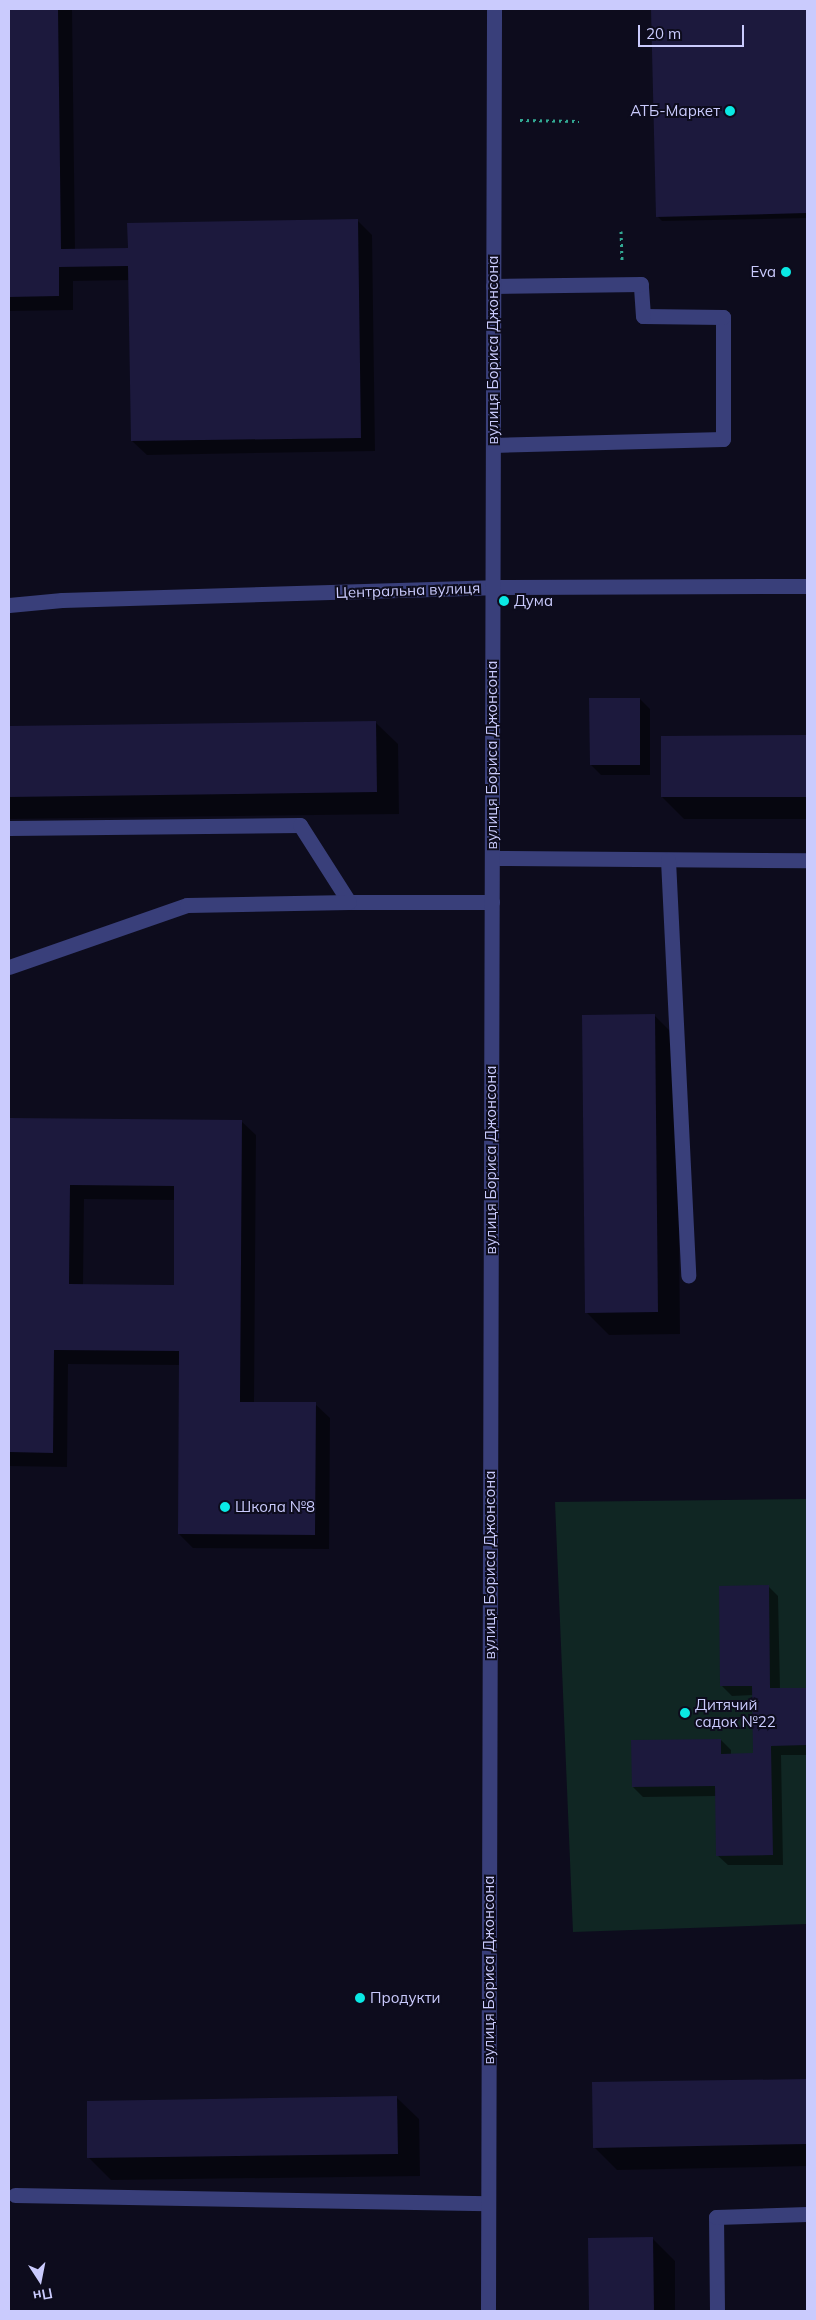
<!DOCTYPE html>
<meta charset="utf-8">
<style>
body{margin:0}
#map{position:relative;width:816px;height:2320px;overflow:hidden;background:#0d0c1d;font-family:Mulish,sans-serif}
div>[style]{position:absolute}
.green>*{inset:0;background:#102623}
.shadow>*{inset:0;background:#0007}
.building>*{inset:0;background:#1c193d}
.path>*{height:3px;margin-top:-1.5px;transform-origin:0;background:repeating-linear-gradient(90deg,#32a993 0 2.5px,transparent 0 6.5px)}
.minor>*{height:15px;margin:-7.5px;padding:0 7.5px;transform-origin:7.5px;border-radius:7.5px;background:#393f7a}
.dots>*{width:14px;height:14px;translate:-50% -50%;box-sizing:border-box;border:2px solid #0d0c1d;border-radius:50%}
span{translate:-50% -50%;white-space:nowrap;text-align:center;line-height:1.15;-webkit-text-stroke:4px #0d0c1d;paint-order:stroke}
.poi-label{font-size:15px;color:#cacbfd}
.right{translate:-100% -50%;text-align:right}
.left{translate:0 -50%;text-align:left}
.street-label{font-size:15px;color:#cacbfd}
.frame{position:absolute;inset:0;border:10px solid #cacbfd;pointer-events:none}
.north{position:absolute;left:15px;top:2255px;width:50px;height:50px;-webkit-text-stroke:4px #0d0c1d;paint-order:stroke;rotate:169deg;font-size:14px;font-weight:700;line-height:20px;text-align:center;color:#cacbfd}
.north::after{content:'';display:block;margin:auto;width:18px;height:22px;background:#cacbfd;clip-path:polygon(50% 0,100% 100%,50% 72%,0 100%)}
.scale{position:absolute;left:638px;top:25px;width:106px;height:22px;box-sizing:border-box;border:2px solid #cacbfd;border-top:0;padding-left:6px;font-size:15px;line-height:18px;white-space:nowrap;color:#cacbfd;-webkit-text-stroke:4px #0d0c1d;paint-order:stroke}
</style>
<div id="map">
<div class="green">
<i style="clip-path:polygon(807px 1499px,807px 1924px,573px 1932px,555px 1502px)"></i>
</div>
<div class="shadow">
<i style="clip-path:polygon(9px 9px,72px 9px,75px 250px,129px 249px,357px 220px,372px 235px,375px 451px,147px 455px,132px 441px,130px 280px,73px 281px,73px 310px,9px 311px)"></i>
<i style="clip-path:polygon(652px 9px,807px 9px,807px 218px,662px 221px,657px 216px)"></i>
<i style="clip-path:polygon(640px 699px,650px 709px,650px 775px,601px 775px,591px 765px)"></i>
<i style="clip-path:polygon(375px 722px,398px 744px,399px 814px,9px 819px,9px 727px)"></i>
<i style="clip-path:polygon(662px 737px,807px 737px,807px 819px,684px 819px,662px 797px)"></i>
<i style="clip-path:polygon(654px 1015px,677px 1038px,680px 1334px,609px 1335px,587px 1313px)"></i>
<i style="clip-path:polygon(evenodd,9px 1119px,241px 1121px,256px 1135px,254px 1403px,315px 1404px,330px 1418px,329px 1549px,193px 1548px,179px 1534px,180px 1365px,68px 1364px,67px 1467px,9px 1466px,9px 1119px,84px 1199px,176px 1200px,175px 1286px,83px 1285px,84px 1199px)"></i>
<i style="clip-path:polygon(768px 1586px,778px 1596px,780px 1689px,807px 1689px,807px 1755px,781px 1755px,783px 1865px,728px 1865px,717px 1855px,716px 1796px,643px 1797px,633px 1787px,721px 1740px,731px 1750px,731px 1755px,754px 1754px,753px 1695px,732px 1696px,722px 1686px)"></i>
<i style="clip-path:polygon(807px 2080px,807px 2166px,617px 2170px,594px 2147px,593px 2084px)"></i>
<i style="clip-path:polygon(396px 2097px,419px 2119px,420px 2176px,111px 2180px,89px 2158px)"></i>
<i style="clip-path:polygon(652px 2238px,675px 2261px,675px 2311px,590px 2311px,589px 2239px)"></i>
</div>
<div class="building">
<i style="clip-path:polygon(9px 9px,58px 9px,61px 249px,128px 248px,127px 223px,358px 219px,361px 438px,131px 441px,128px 266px,59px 267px,59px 296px,9px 297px)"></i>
<i style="clip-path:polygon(651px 9px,807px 9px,807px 213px,656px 217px)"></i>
<i style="clip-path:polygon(589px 698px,640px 698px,640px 765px,590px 765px)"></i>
<i style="clip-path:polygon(376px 721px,377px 792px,9px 797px,9px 726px)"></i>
<i style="clip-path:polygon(807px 735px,807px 797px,661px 797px,661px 736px)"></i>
<i style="clip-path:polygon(655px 1014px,658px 1312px,585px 1313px,582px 1015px)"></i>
<i style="clip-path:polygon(evenodd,9px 1118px,242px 1120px,240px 1402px,316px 1402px,315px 1535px,178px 1534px,179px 1351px,54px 1350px,53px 1453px,9px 1452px,9px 1118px,70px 1185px,174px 1186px,174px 1285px,69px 1284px,70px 1185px)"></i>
<i style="clip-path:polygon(769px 1585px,770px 1688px,807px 1688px,807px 1745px,771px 1746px,773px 1855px,716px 1856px,715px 1786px,632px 1787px,631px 1740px,721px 1739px,721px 1754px,753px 1753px,752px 1686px,720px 1686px,719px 1586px)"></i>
<i style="clip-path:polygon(807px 2079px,807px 2144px,593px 2148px,592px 2082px)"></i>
<i style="clip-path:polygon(397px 2096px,398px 2154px,87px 2158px,87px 2101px)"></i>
<i style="clip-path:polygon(653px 2237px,654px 2311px,589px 2311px,588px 2238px)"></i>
</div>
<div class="path">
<i style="left:520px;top:120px;width:59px;rotate:1deg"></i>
<i style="left:621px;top:231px;width:29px;rotate:88deg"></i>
</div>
<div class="minor">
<i style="left:493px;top:445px;width:230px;rotate:-1.5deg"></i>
<i style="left:723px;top:439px;width:122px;rotate:-90deg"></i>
<i style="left:723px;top:317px;width:80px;rotate:-179.3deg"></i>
<i style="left:643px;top:316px;width:32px;rotate:-94deg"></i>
<i style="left:641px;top:284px;width:148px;rotate:179.2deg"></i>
<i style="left:9px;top:605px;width:53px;rotate:-5.4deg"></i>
<i style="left:62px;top:600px;width:430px;rotate:-1.7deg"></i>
<i style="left:492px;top:587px;width:315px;rotate:-0.2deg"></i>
<i style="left:9px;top:828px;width:291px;rotate:-0.6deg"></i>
<i style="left:300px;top:825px;width:91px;rotate:57.5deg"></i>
<i style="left:349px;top:902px;width:143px"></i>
<i style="left:492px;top:858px;width:315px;rotate:0.4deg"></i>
<i style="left:668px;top:860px;width:416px;rotate:87.2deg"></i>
<i style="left:9px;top:967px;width:188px;rotate:-19.2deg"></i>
<i style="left:187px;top:905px;width:162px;rotate:-1.1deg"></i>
<i style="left:15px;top:2195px;width:473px;rotate:1deg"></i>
<i style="left:488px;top:2311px;width:2302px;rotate:-89.85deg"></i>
<i style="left:717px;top:2311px;width:94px;rotate:-90.6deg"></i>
<i style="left:716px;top:2217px;width:91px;rotate:-1.9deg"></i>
</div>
<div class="dots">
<i style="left:730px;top:111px;background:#0ae9e4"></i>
<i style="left:786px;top:272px;background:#0ae9e4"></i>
<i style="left:504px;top:601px;background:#0ae9e4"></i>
<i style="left:225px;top:1507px;background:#0ae9e4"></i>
<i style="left:685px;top:1713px;background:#0ae9e4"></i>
<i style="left:360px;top:1998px;background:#0ae9e4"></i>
</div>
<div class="poi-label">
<span class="right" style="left:720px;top:111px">АТБ-Маркет</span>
<span class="right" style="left:776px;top:272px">Eva</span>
<span class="left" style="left:514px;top:601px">Дума</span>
<span class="left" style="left:235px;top:1507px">Школа №8</span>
<span class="left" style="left:695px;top:1713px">Дитячий<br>садок №22</span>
<span class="left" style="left:370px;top:1998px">Продукти</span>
</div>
<div class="street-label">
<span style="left:493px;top:350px;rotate:-90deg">вулиця Бориса Джонсона</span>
<span style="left:408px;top:590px;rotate:-2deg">Центральна вулиця</span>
<span style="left:492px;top:755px;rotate:-90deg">вулиця Бориса Джонсона</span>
<span style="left:491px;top:1160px;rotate:-90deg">вулиця Бориса Джонсона</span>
<span style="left:490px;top:1565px;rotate:-90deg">вулиця Бориса Джонсона</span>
<span style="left:489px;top:1970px;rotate:-90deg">вулиця Бориса Джонсона</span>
</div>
<div class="frame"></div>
<div class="north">Пн</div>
<div class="scale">20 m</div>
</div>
